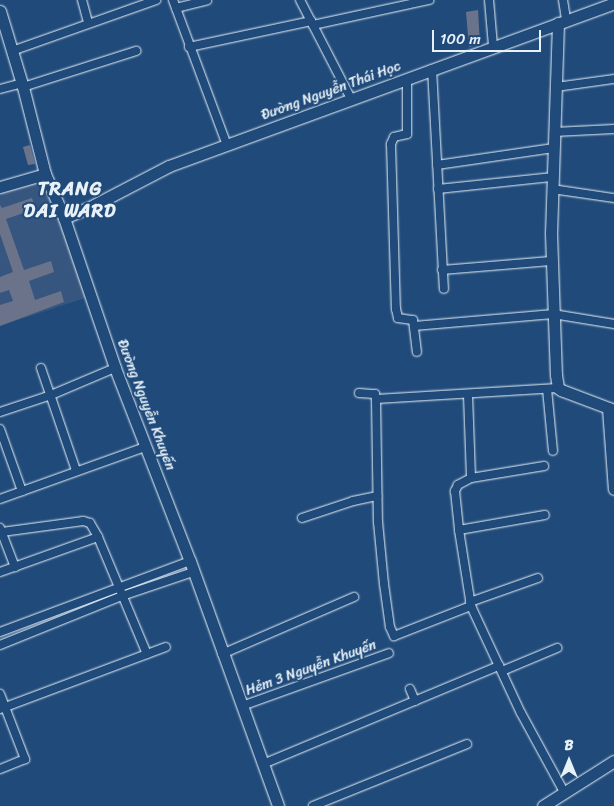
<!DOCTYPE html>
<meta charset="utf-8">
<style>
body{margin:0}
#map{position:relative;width:614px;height:806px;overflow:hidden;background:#1f4a7a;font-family:Sriracha,sans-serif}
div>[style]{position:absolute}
.built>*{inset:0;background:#36567f}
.building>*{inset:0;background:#6b738b}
.roads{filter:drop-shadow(0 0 1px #e8f1f8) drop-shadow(0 0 1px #e8f1f8)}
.street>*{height:8px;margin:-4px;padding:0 4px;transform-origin:4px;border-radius:4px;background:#1f4a7a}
.secondary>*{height:11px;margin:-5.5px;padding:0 5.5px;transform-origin:5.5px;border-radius:5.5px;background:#1f4a7a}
span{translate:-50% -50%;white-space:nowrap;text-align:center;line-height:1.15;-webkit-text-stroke:4px #1f4a7a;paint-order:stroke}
.street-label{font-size:14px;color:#e8f1f8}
.district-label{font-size:19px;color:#e8f1f8;font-weight:700;letter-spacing:1px}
.north{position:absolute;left:544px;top:736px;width:50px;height:50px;-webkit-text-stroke:4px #1f4a7a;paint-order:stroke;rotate:0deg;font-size:14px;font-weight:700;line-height:20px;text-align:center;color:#e8f1f8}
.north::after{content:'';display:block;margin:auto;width:18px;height:22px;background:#e8f1f8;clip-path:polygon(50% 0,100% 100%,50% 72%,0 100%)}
.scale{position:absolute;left:432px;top:30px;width:109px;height:22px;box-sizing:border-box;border:2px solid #e8f1f8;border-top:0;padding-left:6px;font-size:15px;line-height:18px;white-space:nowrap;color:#e8f1f8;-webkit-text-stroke:4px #1f4a7a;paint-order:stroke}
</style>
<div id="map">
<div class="built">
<i style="clip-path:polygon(42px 179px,60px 220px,88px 297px,0 326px,0 191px)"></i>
</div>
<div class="building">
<i style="clip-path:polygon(478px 10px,480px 44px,469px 47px,466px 12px)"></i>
<i style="clip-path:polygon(30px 145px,35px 164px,28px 165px,23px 147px)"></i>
<i style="clip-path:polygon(32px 198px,35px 209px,6px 219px,24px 270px,51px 261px,54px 272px,29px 281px,35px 300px,61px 291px,64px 302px,0 326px,0 305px,13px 301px,9px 290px,0 293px,0 277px,13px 272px,0 234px,0 205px,2px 208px)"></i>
</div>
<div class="roads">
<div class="street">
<i style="left:82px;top:0;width:24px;rotate:75deg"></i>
<i style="left:173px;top:0;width:155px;rotate:69.6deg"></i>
<i style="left:300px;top:0;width:111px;rotate:62.7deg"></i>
<i style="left:489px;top:0;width:46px;rotate:85deg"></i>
<i style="left:563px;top:0;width:20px;rotate:81deg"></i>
<i style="left:176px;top:8px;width:32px;rotate:-14deg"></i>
<i style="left:313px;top:25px;width:119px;rotate:-12.2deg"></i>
<i style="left:189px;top:47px;width:125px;rotate:-12deg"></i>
<i style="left:12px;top:51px;width:153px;rotate:-19.5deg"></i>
<i style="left:432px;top:69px;width:220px;rotate:86.9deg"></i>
<i style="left:407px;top:79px;width:55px;rotate:90deg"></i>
<i style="left:407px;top:134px;width:13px;rotate:167deg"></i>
<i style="left:394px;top:137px;width:8px;rotate:113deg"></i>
<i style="left:391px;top:144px;width:165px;rotate:88.3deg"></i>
<i style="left:396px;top:309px;width:9px;rotate:77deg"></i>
<i style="left:398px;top:318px;width:15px;rotate:8deg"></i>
<i style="left:413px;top:320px;width:32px;rotate:83deg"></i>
<i style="left:23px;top:87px;width:119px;rotate:-17.7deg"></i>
<i style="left:556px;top:87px;width:59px;rotate:-7.9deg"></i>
<i style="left:0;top:89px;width:23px;rotate:-15deg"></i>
<i style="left:554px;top:132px;width:60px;rotate:-2.9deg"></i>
<i style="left:437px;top:165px;width:118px;rotate:-8.3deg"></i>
<i style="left:438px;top:189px;width:116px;rotate:-6deg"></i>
<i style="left:552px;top:189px;width:63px;rotate:8.3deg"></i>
<i style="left:442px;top:270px;width:109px;rotate:-4.7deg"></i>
<i style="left:414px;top:326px;width:140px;rotate:-4.9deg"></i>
<i style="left:553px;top:314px;width:62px;rotate:9.3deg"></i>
<i style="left:41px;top:368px;width:108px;rotate:71.1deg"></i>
<i style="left:547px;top:389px;width:62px;rotate:84.5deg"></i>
<i style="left:359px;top:393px;width:16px;rotate:4deg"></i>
<i style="left:375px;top:394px;width:5px;rotate:79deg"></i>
<i style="left:376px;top:399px;width:123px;rotate:89.1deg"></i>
<i style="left:378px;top:522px;width:62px;rotate:84.5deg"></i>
<i style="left:384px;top:584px;width:43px;rotate:82.1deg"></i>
<i style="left:390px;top:627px;width:10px;rotate:66deg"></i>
<i style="left:394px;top:636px;width:83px;rotate:-21.3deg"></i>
<i style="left:468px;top:395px;width:83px;rotate:87.9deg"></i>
<i style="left:471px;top:478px;width:15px;rotate:152deg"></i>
<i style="left:458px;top:485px;width:7px;rotate:117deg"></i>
<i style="left:455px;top:491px;width:39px;rotate:84deg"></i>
<i style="left:459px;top:530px;width:77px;rotate:81deg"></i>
<i style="left:471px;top:606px;width:118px;rotate:65deg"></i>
<i style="left:521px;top:713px;width:90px;rotate:61.4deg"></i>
<i style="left:376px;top:399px;width:182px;rotate:-3.5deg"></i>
<i style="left:0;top:412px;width:54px;rotate:-18.4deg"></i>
<i style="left:51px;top:395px;width:69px;rotate:-22.9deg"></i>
<i style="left:0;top:429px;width:66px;rotate:70.5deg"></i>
<i style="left:471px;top:478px;width:74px;rotate:-9.3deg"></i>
<i style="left:0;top:499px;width:154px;rotate:-19.7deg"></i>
<i style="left:302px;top:518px;width:54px;rotate:-18.4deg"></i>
<i style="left:353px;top:501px;width:25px;rotate:-12deg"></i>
<i style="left:0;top:528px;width:42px;rotate:69deg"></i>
<i style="left:459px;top:530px;width:87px;rotate:-9.9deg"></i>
<i style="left:2px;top:532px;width:82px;rotate:-7.7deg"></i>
<i style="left:83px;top:521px;width:7px;rotate:16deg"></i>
<i style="left:90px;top:523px;width:16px;rotate:60deg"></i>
<i style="left:98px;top:537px;width:127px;rotate:67.3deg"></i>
<i style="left:0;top:572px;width:104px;rotate:-19.7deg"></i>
<i style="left:470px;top:602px;width:72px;rotate:-19.4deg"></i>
<i style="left:0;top:632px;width:203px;rotate:-20.5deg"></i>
<i style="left:0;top:645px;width:131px;rotate:-21.9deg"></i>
<i style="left:122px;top:596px;width:75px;rotate:-18.7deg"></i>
<i style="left:222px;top:654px;width:144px;rotate:-23.4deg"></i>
<i style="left:502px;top:671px;width:60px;rotate:-22.7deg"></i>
<i style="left:410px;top:689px;width:13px;rotate:67deg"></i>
<i style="left:0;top:694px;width:70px;rotate:69deg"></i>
<i style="left:25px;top:759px;width:27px;rotate:158deg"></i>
<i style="left:242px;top:706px;width:156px;rotate:-19.8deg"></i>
<i style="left:0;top:709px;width:177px;rotate:-20.5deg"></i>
<i style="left:263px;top:764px;width:256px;rotate:-22.6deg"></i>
<i style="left:313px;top:806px;width:166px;rotate:-21.9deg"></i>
</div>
<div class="secondary">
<i style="left:0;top:11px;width:79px;rotate:73.2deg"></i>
<i style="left:23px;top:87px;width:90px;rotate:75.8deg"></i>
<i style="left:45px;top:174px;width:48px;rotate:66.6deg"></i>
<i style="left:64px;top:218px;width:158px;rotate:71.2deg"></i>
<i style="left:115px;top:368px;width:207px;rotate:68.8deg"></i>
<i style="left:190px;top:561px;width:260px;rotate:70.2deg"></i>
<i style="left:558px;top:23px;width:210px;rotate:91.9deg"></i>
<i style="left:551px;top:233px;width:142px;rotate:88deg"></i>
<i style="left:556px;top:375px;width:13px;rotate:81deg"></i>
<i style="left:558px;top:388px;width:4px;rotate:34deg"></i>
<i style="left:561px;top:390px;width:57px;rotate:20.7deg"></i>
<i style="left:0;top:187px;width:47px;rotate:-16.1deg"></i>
<i style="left:64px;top:218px;width:33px;rotate:-23deg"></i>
<i style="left:94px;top:205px;width:85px;rotate:-27.5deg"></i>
<i style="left:169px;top:166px;width:474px;rotate:-20.1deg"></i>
<i style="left:608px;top:408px;width:81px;rotate:85.8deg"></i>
<i style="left:543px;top:806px;width:84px;rotate:-32.4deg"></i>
</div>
</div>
<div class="street-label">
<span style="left:331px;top:91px;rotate:-20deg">Đường Nguyễn Thái Học</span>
<span style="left:146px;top:405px;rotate:69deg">Đường Nguyễn Khuyến</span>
<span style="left:311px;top:668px;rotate:-20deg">Hẻm 3 Nguyễn Khuyến</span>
</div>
<div class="district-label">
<span style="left:70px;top:200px">TRANG<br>DAI WARD</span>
</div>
<div class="north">B</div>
<div class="scale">100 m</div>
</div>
